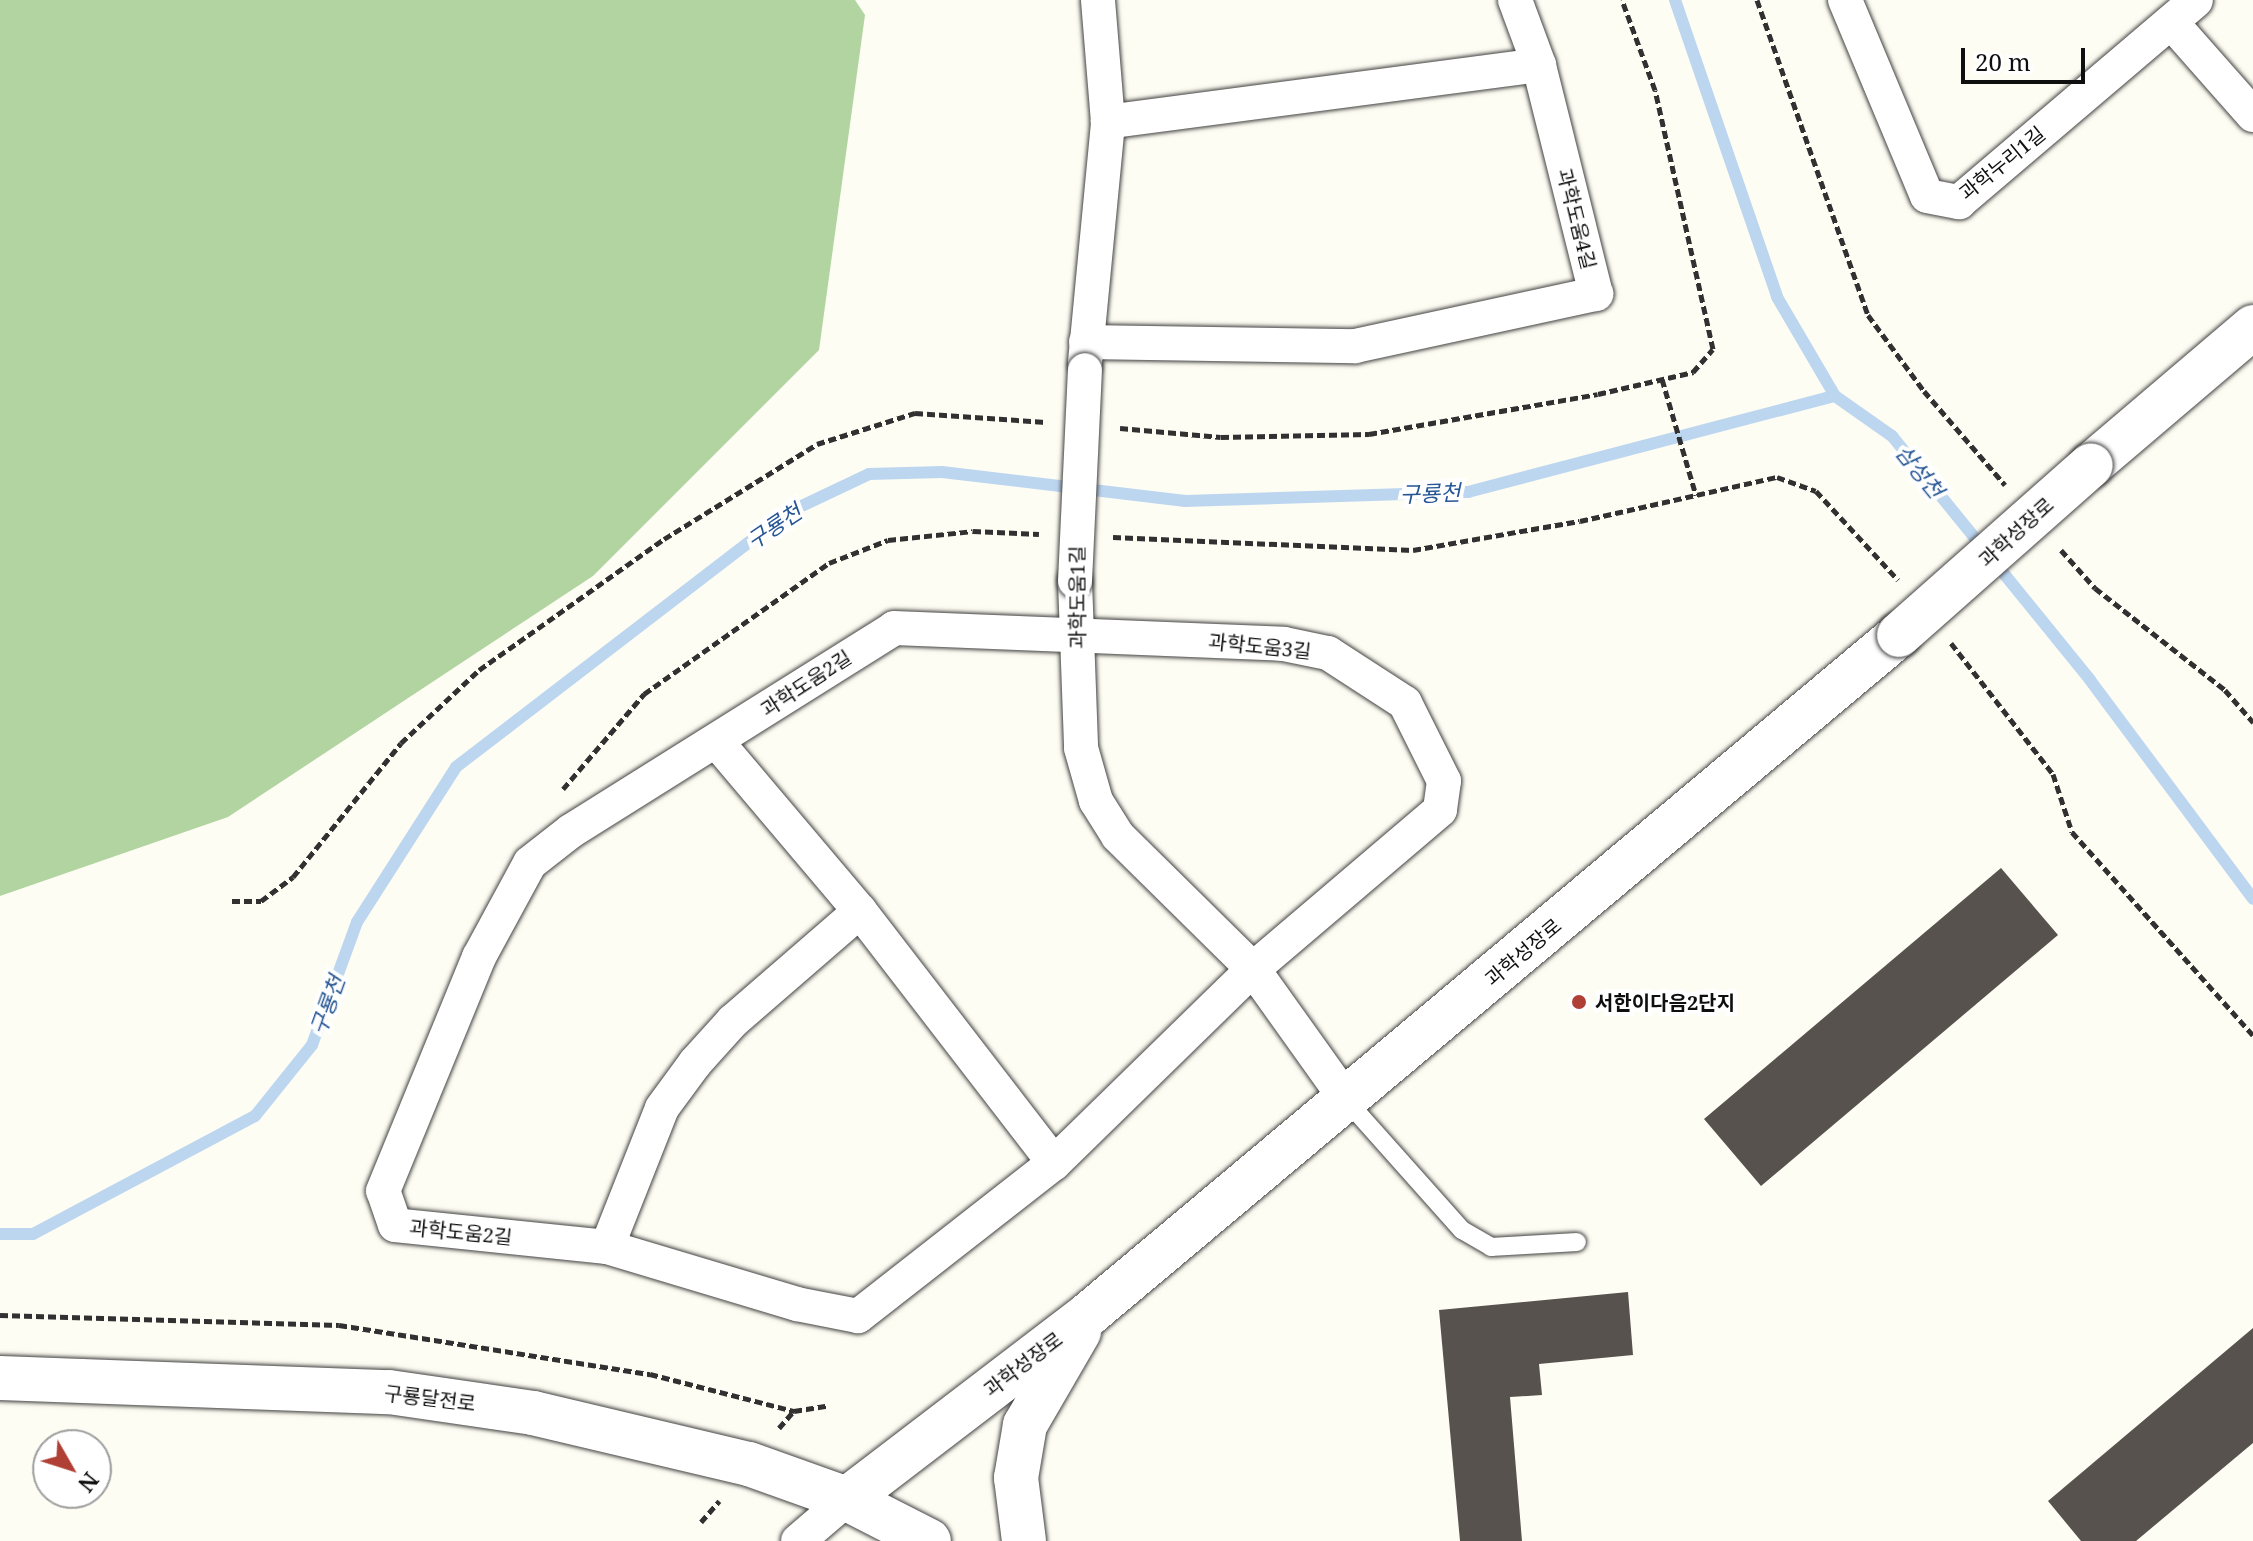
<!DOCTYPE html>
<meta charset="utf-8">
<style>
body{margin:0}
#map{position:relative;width:2253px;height:1541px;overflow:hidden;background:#fefdf3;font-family:"Noto Serif","Noto Sans KR",serif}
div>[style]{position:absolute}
.forest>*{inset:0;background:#b1d4a1}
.stream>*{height:12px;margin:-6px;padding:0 6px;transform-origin:6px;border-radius:6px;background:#bdd6f0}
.building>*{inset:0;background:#57524d}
.path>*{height:5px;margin-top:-2.5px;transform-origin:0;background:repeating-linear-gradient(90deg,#313131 0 8px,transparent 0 12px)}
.roads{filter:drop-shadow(0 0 2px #424242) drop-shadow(0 0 2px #424242)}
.service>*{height:18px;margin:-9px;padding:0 9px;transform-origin:9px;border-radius:9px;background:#fff}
.minor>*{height:34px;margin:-17px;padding:0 17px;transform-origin:17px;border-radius:17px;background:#fff}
.tertiary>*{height:44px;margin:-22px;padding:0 22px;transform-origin:22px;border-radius:22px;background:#fff}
.bridges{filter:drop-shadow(0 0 2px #424242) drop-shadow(0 0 2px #424242)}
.minor-bridge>*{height:34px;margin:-17px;padding:0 17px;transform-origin:17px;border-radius:17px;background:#fff}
.tertiary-bridge>*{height:44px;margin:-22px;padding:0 22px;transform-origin:22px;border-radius:22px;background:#fff}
.dots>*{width:22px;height:22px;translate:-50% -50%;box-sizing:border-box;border:4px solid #fff;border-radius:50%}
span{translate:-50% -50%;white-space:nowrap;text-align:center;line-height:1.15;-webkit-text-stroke:8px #fff;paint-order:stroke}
.street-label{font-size:20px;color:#0f0f0f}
.poi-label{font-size:20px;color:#0f0f0f;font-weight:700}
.left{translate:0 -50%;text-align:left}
.water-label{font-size:22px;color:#265694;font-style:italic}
.north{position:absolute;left:32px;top:1429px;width:80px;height:80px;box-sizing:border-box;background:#fff;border:2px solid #9f9f9f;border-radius:50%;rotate:129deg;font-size:22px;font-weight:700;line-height:32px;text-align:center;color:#0f0f0f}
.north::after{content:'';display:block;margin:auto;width:28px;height:36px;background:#b04036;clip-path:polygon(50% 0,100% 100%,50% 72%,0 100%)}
.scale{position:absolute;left:1961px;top:48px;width:124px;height:36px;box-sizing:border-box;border:4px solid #0f0f0f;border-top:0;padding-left:10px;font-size:24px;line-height:28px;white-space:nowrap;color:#0f0f0f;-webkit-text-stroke:6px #fff;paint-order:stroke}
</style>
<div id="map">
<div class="forest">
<i style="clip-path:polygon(0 0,855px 0,865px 15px,819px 350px,593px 576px,228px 817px,0 896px)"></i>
</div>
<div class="stream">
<i style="left:1675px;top:0;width:314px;rotate:71deg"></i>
<i style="left:1777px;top:297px;width:115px;rotate:59.6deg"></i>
<i style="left:1835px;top:396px;width:70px;rotate:35.1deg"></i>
<i style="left:1892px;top:436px;width:314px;rotate:50.9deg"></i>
<i style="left:2090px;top:680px;width:273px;rotate:53.3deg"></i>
<i style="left:0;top:1234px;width:33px"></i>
<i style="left:33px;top:1234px;width:251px;rotate:-28deg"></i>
<i style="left:255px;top:1116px;width:91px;rotate:-51.2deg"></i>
<i style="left:312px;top:1045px;width:131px;rotate:-69.9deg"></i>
<i style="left:357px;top:922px;width:184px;rotate:-57.4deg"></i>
<i style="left:456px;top:767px;width:417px;rotate:-37.5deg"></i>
<i style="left:787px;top:513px;width:91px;rotate:-25.4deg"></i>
<i style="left:869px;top:474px;width:73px;rotate:-1.6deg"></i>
<i style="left:942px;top:472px;width:245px;rotate:6.8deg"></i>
<i style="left:1185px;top:501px;width:283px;rotate:-1.8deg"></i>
<i style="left:1468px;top:492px;width:379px;rotate:-14.7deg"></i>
</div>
<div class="building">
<i style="clip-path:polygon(2001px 868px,2058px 935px,1761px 1186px,1704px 1119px)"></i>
<i style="clip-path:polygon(1628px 1292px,1633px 1355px,1539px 1364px,1542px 1395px,1510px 1397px,1522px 1541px,1460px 1541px,1439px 1310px)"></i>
<i style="clip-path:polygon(2253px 1328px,2253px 1443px,2136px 1541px,2081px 1541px,2048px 1501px)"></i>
</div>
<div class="path">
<i style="left:1757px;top:0;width:334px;rotate:70.6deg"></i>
<i style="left:1868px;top:315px;width:94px;rotate:53.6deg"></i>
<i style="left:1924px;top:391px;width:124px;rotate:49.2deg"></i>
<i style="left:1662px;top:379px;width:121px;rotate:73.7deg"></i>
<i style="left:1120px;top:428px;width:101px;rotate:5.1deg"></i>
<i style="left:1221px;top:437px;width:148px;rotate:-1.2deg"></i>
<i style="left:1369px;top:434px;width:232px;rotate:-9.9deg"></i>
<i style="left:1598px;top:394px;width:98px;rotate:-13deg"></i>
<i style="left:1693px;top:372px;width:30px;rotate:-49deg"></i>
<i style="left:1713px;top:349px;width:265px;rotate:-102.6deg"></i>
<i style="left:1655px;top:90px;width:96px;rotate:-110.1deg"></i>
<i style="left:1113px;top:537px;width:300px;rotate:2.5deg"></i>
<i style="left:1413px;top:550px;width:169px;rotate:-9.9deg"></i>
<i style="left:1580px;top:521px;width:202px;rotate:-12.6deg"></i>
<i style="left:1777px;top:477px;width:41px;rotate:19.7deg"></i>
<i style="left:1816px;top:491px;width:121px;rotate:47.3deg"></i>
<i style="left:2061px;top:550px;width:51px;rotate:48.2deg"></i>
<i style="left:2095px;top:588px;width:165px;rotate:38.1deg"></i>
<i style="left:2225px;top:690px;width:43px;rotate:48.8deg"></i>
<i style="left:1951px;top:643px;width:166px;rotate:52.1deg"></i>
<i style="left:2053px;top:774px;width:61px;rotate:71.9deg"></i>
<i style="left:2072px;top:832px;width:272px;rotate:48.3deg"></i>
<i style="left:563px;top:789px;width:125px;rotate:-49.5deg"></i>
<i style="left:644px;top:694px;width:227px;rotate:-35.3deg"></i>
<i style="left:829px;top:563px;width:63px;rotate:-21.3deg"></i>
<i style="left:888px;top:540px;width:85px;rotate:-6deg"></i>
<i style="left:973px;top:531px;width:66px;rotate:2.6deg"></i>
<i style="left:232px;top:901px;width:29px"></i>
<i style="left:261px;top:901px;width:40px;rotate:-37deg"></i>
<i style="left:293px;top:877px;width:172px;rotate:-51.1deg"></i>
<i style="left:401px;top:743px;width:107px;rotate:-43.1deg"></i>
<i style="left:479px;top:670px;width:227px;rotate:-35.3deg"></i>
<i style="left:664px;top:539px;width:180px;rotate:-31.8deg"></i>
<i style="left:817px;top:444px;width:103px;rotate:-17.6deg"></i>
<i style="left:915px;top:413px;width:131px;rotate:3.9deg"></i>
<i style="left:0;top:1315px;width:339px;rotate:1.7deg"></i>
<i style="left:339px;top:1325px;width:315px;rotate:9deg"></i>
<i style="left:650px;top:1374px;width:149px;rotate:14.4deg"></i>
<i style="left:794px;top:1411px;width:33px;rotate:-9deg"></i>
<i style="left:779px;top:1428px;width:23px;rotate:-49deg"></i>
<i style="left:701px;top:1522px;width:28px;rotate:-49deg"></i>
</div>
<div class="roads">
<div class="service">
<i style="left:1347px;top:1101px;width:173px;rotate:48.3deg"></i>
<i style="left:1462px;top:1230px;width:34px;rotate:30deg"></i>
<i style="left:1491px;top:1247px;width:86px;rotate:-3.3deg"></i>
</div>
<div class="minor">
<i style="left:1515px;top:0;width:69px;rotate:69.7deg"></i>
<i style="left:1845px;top:0;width:212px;rotate:67.3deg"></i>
<i style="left:1927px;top:196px;width:33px;rotate:11deg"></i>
<i style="left:1959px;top:202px;width:311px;rotate:-40.4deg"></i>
<i style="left:2171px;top:22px;width:124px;rotate:48.6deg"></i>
<i style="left:1086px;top:342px;width:269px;rotate:0.9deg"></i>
<i style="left:1355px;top:346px;width:247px;rotate:-12.2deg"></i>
<i style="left:1596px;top:294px;width:236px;rotate:-104deg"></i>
<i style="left:1539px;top:65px;width:435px;rotate:172.5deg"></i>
<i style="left:1085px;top:362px;width:241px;rotate:-84.5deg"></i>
<i style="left:1108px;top:122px;width:122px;rotate:-94.7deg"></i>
<i style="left:1075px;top:581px;width:167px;rotate:87.9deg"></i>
<i style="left:1081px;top:748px;width:55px;rotate:74.2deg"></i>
<i style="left:1096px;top:801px;width:41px;rotate:57.8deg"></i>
<i style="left:1118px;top:836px;width:190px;rotate:44.6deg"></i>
<i style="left:1253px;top:969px;width:162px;rotate:54.5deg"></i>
<i style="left:894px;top:628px;width:390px;rotate:2.3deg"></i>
<i style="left:1284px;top:644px;width:45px;rotate:11.6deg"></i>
<i style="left:1328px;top:653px;width:92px;rotate:33deg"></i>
<i style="left:1405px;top:703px;width:87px;rotate:63.4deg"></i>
<i style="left:1444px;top:781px;width:29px;rotate:98deg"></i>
<i style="left:1440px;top:810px;width:245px;rotate:139.6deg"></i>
<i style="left:1253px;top:969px;width:278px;rotate:135.7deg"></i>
<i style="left:1054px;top:1163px;width:249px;rotate:142deg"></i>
<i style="left:858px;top:1316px;width:62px;rotate:-168.9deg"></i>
<i style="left:797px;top:1304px;width:198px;rotate:-163.3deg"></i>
<i style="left:607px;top:1247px;width:213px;rotate:-174.1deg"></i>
<i style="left:395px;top:1225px;width:36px;rotate:-109deg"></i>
<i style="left:383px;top:1191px;width:253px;rotate:-67.7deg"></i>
<i style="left:479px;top:957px;width:107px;rotate:-61.5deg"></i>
<i style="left:530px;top:863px;width:52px;rotate:-38deg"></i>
<i style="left:571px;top:831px;width:381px;rotate:-32.1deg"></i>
<i style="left:717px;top:742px;width:221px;rotate:49.8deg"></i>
<i style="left:860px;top:911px;width:318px;rotate:52.4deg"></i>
<i style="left:607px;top:1247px;width:149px;rotate:-68.4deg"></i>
<i style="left:662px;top:1108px;width:56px;rotate:-53.7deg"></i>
<i style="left:695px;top:1063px;width:57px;rotate:-47.9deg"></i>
<i style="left:733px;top:1021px;width:168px;rotate:-40.9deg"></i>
<i style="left:798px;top:1541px;width:65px;rotate:-40.6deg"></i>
</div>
<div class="tertiary">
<i style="left:2091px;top:465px;width:213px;rotate:-40.4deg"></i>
<i style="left:0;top:1378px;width:389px;rotate:2.1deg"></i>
<i style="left:389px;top:1392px;width:146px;rotate:8.3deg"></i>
<i style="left:533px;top:1413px;width:222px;rotate:13.3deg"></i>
<i style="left:749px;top:1464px;width:104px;rotate:19.7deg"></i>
<i style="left:847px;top:1499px;width:92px;rotate:27.1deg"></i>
<i style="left:847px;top:1499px;width:306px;rotate:-37.4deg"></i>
<i style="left:1090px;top:1313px;width:1056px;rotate:-39.97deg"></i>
<i style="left:1024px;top:1541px;width:64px;rotate:-97.2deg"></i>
<i style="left:1016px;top:1478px;width:54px;rotate:-80.4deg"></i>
<i style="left:1025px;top:1425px;width:108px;rotate:-59.9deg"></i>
</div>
</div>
<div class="bridges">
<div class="minor-bridge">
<i style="left:1075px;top:581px;width:211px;rotate:-87.3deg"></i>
</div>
<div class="tertiary-bridge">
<i style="left:1899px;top:635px;width:256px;rotate:-41.5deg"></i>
</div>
</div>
<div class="dots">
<i style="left:1579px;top:1002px;background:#b04036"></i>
</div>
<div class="street-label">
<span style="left:2002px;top:163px;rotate:-39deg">과학누리1길</span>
<span style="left:1577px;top:219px;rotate:76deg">과학도움4길</span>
<span style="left:2016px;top:532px;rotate:-42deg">과학성장로</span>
<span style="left:1077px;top:597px;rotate:-90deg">과학도움1길</span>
<span style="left:1260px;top:646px;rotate:6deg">과학도움3길</span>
<span style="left:806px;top:683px;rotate:-33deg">과학도움2길</span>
<span style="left:1523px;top:952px;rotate:-40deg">과학성장로</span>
<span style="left:461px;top:1232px;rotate:6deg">과학도움2길</span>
<span style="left:1023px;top:1364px;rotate:-37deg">과학성장로</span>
<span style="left:430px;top:1398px;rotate:7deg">구룡달전로</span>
</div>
<div class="poi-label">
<span class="left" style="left:1595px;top:1002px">서한이다음2단지</span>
</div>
<div class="water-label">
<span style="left:1920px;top:471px;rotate:51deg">삼성천</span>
<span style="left:1430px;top:493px;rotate:-2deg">구룡천</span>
<span style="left:774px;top:526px;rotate:-34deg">구룡천</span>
<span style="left:327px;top:1005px;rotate:-70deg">구룡천</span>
</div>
<div class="north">N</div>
<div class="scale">20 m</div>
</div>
